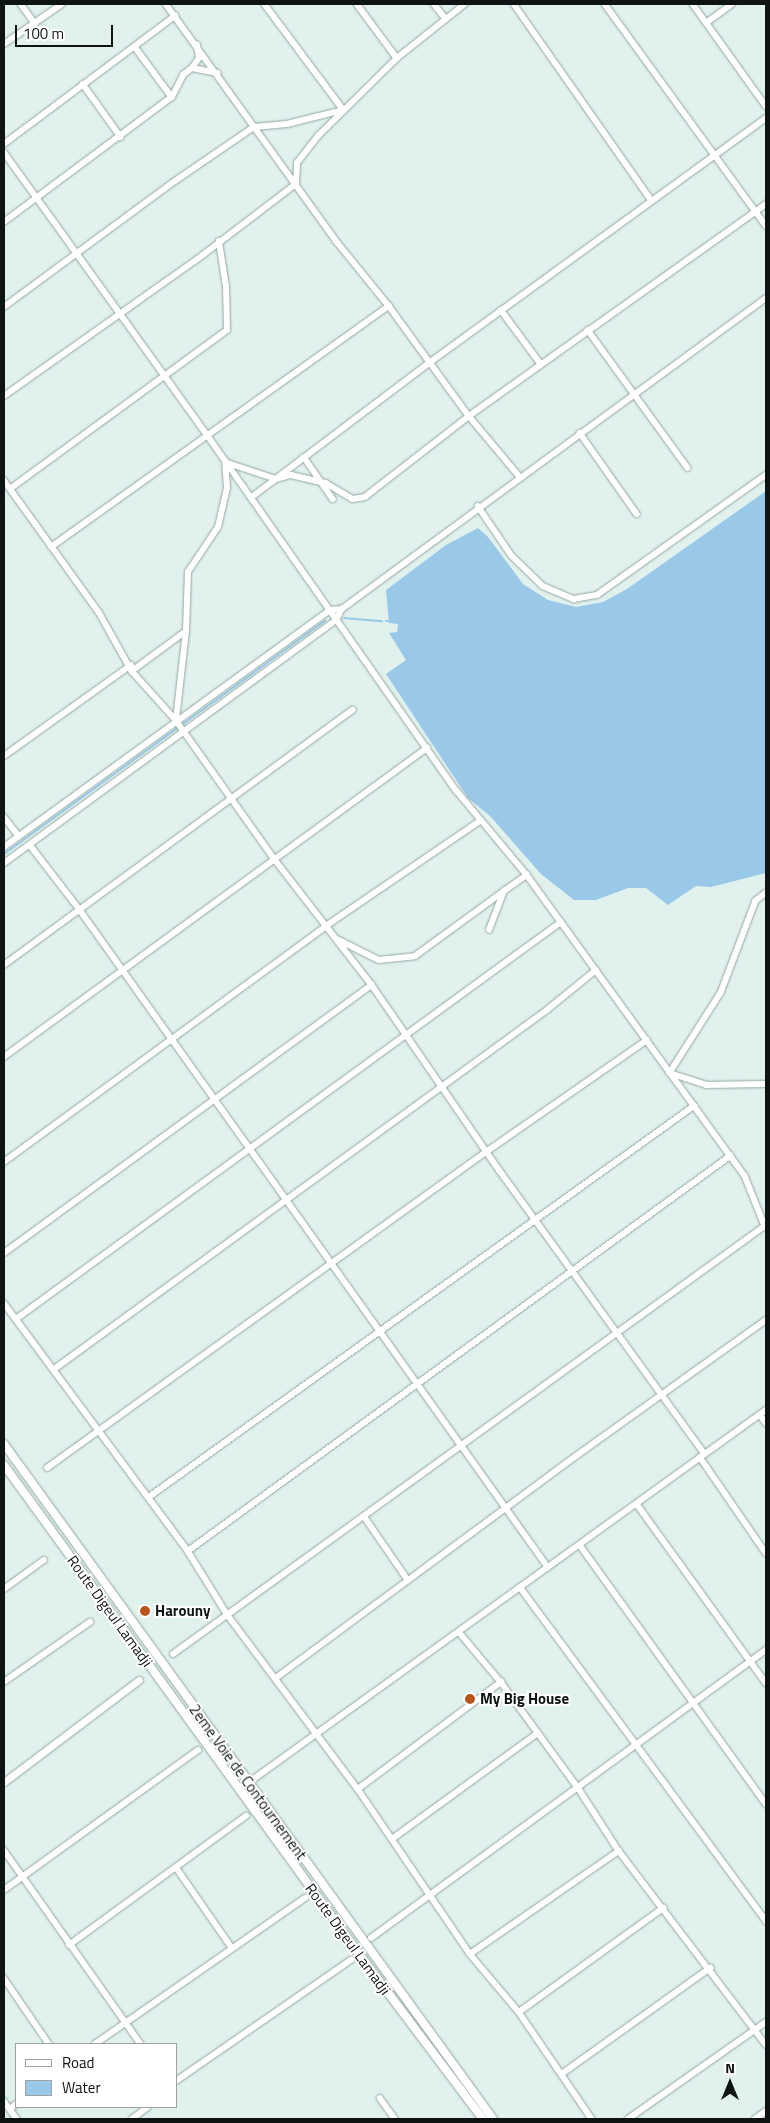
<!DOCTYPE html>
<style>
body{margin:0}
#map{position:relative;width:770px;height:2123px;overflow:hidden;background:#e0f1ee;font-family:"Titillium Web",sans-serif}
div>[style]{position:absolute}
.water>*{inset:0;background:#9ac8e9}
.stream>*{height:2px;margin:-1px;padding:0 1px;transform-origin:1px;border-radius:1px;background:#9ac8e9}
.roads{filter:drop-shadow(0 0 1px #96a6a3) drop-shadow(0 0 1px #96a6a3)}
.minor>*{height:5.5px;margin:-2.75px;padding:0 2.75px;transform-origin:2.75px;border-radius:2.75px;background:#fff}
.tertiary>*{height:7px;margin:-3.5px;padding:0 3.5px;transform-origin:3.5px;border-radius:3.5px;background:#fff}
.secondary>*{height:8px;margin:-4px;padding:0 4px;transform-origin:4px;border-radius:4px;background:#fff}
.dots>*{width:14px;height:14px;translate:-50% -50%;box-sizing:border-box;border:2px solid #fff;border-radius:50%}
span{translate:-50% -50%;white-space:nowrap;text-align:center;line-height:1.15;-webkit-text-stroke:4px #fff;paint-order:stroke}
.street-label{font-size:15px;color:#0e1413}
.poi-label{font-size:15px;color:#0e1413;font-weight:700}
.left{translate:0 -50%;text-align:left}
.frame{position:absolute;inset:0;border:5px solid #0e1413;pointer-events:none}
.legend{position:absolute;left:15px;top:2043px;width:162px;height:65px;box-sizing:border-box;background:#fff;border:1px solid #9fa1a1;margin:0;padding:6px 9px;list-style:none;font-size:15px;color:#0e1413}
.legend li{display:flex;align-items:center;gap:10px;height:25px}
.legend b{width:25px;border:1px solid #9fa1a1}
.north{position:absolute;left:705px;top:2058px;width:50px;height:50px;-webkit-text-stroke:4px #fff;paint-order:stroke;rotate:0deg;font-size:14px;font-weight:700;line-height:20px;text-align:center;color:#0e1413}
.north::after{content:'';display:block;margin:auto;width:18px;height:22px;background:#0e1413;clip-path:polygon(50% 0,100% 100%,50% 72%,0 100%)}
.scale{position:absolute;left:15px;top:25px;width:98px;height:22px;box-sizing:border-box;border:2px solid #0e1413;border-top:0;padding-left:6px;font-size:15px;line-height:18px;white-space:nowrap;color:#0e1413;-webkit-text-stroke:4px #fff;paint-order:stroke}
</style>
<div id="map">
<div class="water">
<i style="clip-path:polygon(766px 491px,766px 873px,711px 887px,696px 886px,668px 905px,646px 888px,628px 888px,596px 900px,574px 900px,541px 874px,490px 816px,468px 798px,386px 674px,406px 660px,389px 633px,397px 632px,398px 624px,389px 623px,386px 590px,446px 545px,478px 528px,488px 537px,523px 584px,548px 600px,576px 607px,603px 602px,627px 589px)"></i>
</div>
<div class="stream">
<i style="left:344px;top:618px;width:38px;rotate:5deg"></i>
<i style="left:386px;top:621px;width:3px"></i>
<i style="left:4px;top:854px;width:397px;rotate:-36deg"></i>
</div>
<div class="roads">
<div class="minor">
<i style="left:21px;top:4px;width:24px;rotate:54deg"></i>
<i style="left:166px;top:4px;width:294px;rotate:54.3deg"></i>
<i style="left:338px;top:243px;width:81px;rotate:51deg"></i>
<i style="left:389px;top:306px;width:136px;rotate:54deg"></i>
<i style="left:469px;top:416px;width:80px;rotate:50.1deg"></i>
<i style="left:357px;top:4px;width:67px;rotate:53.5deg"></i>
<i style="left:434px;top:4px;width:19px;rotate:51deg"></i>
<i style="left:514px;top:4px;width:239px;rotate:55deg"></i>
<i style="left:605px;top:4px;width:274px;rotate:54deg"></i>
<i style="left:693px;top:4px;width:125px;rotate:54.4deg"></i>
<i style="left:706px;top:23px;width:32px;rotate:-36deg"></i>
<i style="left:4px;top:44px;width:70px;rotate:-34.6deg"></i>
<i style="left:135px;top:47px;width:62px;rotate:53.5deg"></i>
<i style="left:192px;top:68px;width:12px;rotate:-55deg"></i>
<i style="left:199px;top:58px;width:13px;rotate:-99deg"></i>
<i style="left:83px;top:84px;width:65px;rotate:54.4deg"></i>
<i style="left:4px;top:144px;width:214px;rotate:-36.8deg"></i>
<i style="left:4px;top:152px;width:350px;rotate:54.3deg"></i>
<i style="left:208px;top:436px;width:434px;rotate:55deg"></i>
<i style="left:457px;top:791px;width:109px;rotate:50.2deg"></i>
<i style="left:527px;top:875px;width:372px;rotate:54.1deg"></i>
<i style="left:745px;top:1176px;width:54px;rotate:68.2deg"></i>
<i style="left:4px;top:222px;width:209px;rotate:-36.7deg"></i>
<i style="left:172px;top:97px;width:25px;rotate:-63deg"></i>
<i style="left:183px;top:75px;width:11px;rotate:-38deg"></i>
<i style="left:192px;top:68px;width:26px;rotate:11deg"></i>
<i style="left:4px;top:307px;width:212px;rotate:-36.4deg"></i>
<i style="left:175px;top:181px;width:96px;rotate:-34.4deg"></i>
<i style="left:254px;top:127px;width:33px;rotate:-5deg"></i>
<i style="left:287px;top:124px;width:58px;rotate:-14deg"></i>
<i style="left:343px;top:110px;width:132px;rotate:-126.7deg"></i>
<i style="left:501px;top:310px;width:67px;rotate:53.5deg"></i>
<i style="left:588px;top:330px;width:170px;rotate:54.1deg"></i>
<i style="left:4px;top:396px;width:244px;rotate:-35.3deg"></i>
<i style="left:203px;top:255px;width:117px;rotate:-37.4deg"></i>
<i style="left:296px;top:184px;width:21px;rotate:-87deg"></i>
<i style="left:297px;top:163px;width:34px;rotate:-52deg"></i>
<i style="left:318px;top:136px;width:111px;rotate:-44.6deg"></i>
<i style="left:397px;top:58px;width:87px;rotate:-38.5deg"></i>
<i style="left:580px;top:433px;width:99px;rotate:54.9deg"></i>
<i style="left:304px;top:457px;width:51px;rotate:55.4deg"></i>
<i style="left:228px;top:463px;width:51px;rotate:18.4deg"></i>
<i style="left:276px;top:479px;width:16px;rotate:-15deg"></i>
<i style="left:291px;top:475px;width:36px;rotate:13deg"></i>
<i style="left:326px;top:483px;width:31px;rotate:31deg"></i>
<i style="left:353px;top:499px;width:12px;rotate:-9deg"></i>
<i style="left:365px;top:497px;width:132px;rotate:-37.9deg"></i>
<i style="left:469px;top:416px;width:365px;rotate:-35.5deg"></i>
<i style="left:4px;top:480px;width:163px;rotate:54.3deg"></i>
<i style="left:99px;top:612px;width:68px;rotate:60.8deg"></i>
<i style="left:132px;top:671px;width:66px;rotate:48.1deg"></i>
<i style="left:176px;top:720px;width:173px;rotate:54.7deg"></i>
<i style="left:276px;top:861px;width:157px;rotate:52.3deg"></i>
<i style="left:372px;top:985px;width:226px;rotate:55.5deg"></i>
<i style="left:500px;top:1171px;width:349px;rotate:54.1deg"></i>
<i style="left:10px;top:489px;width:269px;rotate:-36.2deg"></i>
<i style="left:227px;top:330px;width:43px;rotate:-91.3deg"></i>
<i style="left:226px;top:287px;width:46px;rotate:-98.8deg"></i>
<i style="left:252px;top:497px;width:222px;rotate:-37.1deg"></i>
<i style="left:429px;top:363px;width:417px;rotate:-36deg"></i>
<i style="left:478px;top:506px;width:60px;rotate:55.8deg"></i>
<i style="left:512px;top:556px;width:43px;rotate:44.1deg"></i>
<i style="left:543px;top:586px;width:34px;rotate:23deg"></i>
<i style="left:574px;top:599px;width:23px;rotate:-10deg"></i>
<i style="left:597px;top:595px;width:207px;rotate:-35.4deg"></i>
<i style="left:51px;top:547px;width:415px;rotate:-35.5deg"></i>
<i style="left:342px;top:609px;width:526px;rotate:-36.26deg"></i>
<i style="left:132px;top:671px;width:67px;rotate:-36.5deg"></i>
<i style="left:176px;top:720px;width:90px;rotate:-83.6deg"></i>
<i style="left:186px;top:631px;width:59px;rotate:-88.1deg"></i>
<i style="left:188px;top:572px;width:54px;rotate:-56.3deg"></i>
<i style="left:218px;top:527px;width:40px;rotate:-77deg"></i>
<i style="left:227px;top:488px;width:27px;rotate:-94deg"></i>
<i style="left:4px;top:756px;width:156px;rotate:-35.6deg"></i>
<i style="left:4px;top:817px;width:24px;rotate:52deg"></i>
<i style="left:30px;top:845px;width:82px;rotate:52.4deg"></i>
<i style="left:80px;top:910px;width:807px;rotate:54.54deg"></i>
<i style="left:4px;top:847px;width:403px;rotate:-36deg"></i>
<i style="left:330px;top:610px;width:12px;rotate:-5deg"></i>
<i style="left:342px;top:609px;width:12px;rotate:114deg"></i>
<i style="left:337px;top:620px;width:413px;rotate:143.8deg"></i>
<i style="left:766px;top:893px;width:13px;rotate:141deg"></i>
<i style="left:756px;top:901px;width:98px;rotate:110.8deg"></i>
<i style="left:721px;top:993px;width:95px;rotate:122.5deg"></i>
<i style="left:670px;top:1073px;width:38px;rotate:18deg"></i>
<i style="left:706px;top:1085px;width:60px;rotate:-1deg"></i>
<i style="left:489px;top:930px;width:42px;rotate:-69deg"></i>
<i style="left:504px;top:891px;width:28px;rotate:-35deg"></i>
<i style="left:337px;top:939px;width:47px;rotate:26.6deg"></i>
<i style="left:379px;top:960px;width:36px;rotate:-6deg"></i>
<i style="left:415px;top:956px;width:110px;rotate:-36.1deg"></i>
<i style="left:4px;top:965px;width:432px;rotate:-36.2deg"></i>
<i style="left:4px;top:1057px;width:524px;rotate:-36.15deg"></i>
<i style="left:4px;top:1162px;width:399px;rotate:-36.2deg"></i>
<i style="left:326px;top:926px;width:186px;rotate:-34.3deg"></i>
<i style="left:4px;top:1253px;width:455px;rotate:-36.1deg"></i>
<i style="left:4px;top:1303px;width:309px;rotate:53.4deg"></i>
<i style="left:188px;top:1551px;width:74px;rotate:58.2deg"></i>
<i style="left:227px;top:1614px;width:219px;rotate:53.2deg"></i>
<i style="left:358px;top:1789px;width:199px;rotate:55.8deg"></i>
<i style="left:470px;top:1954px;width:76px;rotate:49.8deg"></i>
<i style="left:519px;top:2012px;width:130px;rotate:55.7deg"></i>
<i style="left:16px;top:1319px;width:674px;rotate:-36.07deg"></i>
<i style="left:53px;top:1370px;width:611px;rotate:-36.08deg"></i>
<i style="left:547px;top:1010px;width:63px;rotate:-39.2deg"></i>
<i style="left:760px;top:1415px;width:10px;rotate:53deg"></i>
<i style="left:700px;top:1457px;width:116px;rotate:55.5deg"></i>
<i style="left:47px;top:1468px;width:541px;rotate:-35.75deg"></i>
<i style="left:486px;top:1152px;width:196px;rotate:-34.8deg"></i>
<i style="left:149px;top:1497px;width:671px;rotate:-35.66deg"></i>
<i style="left:637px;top:1504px;width:221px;rotate:54.2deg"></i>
<i style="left:364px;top:1516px;width:78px;rotate:55.5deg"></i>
<i style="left:580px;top:1545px;width:319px;rotate:54.3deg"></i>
<i style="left:188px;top:1551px;width:671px;rotate:-36.08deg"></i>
<i style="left:520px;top:1587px;width:415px;rotate:53.6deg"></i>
<i style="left:4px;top:1589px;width:49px;rotate:-35.9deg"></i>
<i style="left:459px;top:1632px;width:65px;rotate:50deg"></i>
<i style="left:501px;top:1682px;width:132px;rotate:53.9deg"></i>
<i style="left:579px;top:1789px;width:74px;rotate:57.2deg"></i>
<i style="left:619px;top:1851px;width:243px;rotate:52.8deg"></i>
<i style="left:173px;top:1654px;width:732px;rotate:-35.88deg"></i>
<i style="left:276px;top:1678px;width:373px;rotate:-36.5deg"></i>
<i style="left:576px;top:1456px;width:234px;rotate:-35.6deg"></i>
<i style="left:4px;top:1682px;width:105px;rotate:-34.9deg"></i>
<i style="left:255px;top:1778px;width:630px;rotate:-35.76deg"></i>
<i style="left:358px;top:1789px;width:179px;rotate:-36.8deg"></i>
<i style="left:392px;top:1839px;width:180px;rotate:-36deg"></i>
<i style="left:4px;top:1850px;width:237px;rotate:54.8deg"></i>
<i style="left:176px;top:1867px;width:98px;rotate:55.3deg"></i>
<i style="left:4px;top:1890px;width:239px;rotate:-35.8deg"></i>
<i style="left:371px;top:1938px;width:489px;rotate:-36.1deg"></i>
<i style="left:69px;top:1945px;width:219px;rotate:-36.1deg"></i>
<i style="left:470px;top:1954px;width:181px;rotate:-34.7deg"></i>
<i style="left:4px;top:1978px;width:80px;rotate:55.7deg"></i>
<i style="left:519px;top:2012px;width:178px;rotate:-35.8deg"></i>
<i style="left:95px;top:2044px;width:256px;rotate:-34.8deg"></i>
<i style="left:563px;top:2073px;width:181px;rotate:-35.5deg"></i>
<i style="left:176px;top:2081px;width:213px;rotate:-34.7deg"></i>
<i style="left:380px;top:2098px;width:26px;rotate:54deg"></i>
<i style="left:4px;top:2101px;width:22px;rotate:54deg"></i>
<i style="left:10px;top:2109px;width:8px;rotate:-40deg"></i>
<i style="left:132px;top:2119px;width:20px;rotate:-37deg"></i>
<i style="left:628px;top:2119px;width:169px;rotate:-35.1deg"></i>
<i style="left:755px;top:2119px;width:14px;rotate:-36deg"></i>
</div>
<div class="tertiary">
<i style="left:4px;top:1782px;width:169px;rotate:-37.1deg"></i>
</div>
<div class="secondary">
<i style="left:4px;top:1444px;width:834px;rotate:54.08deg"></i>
<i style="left:4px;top:1465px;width:604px;rotate:54.02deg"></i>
<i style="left:359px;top:1954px;width:206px;rotate:53.1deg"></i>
</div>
</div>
<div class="dots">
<i style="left:145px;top:1611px;background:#b8551d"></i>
<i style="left:470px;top:1699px;background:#b8551d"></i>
</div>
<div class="street-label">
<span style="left:110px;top:1611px;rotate:54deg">Route Digeul Lamadji</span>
<span style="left:248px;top:1782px;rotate:54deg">2eme Voie de Contournement</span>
<span style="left:348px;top:1939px;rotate:54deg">Route Digeul Lamadji</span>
</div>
<div class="poi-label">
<span class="left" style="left:155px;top:1611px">Harouny</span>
<span class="left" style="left:480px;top:1699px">My Big House</span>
</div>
<div class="frame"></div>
<ul class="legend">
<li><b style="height:6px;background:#fff"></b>Road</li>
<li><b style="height:14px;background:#9ac8e9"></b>Water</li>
</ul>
<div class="north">N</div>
<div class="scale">100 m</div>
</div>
